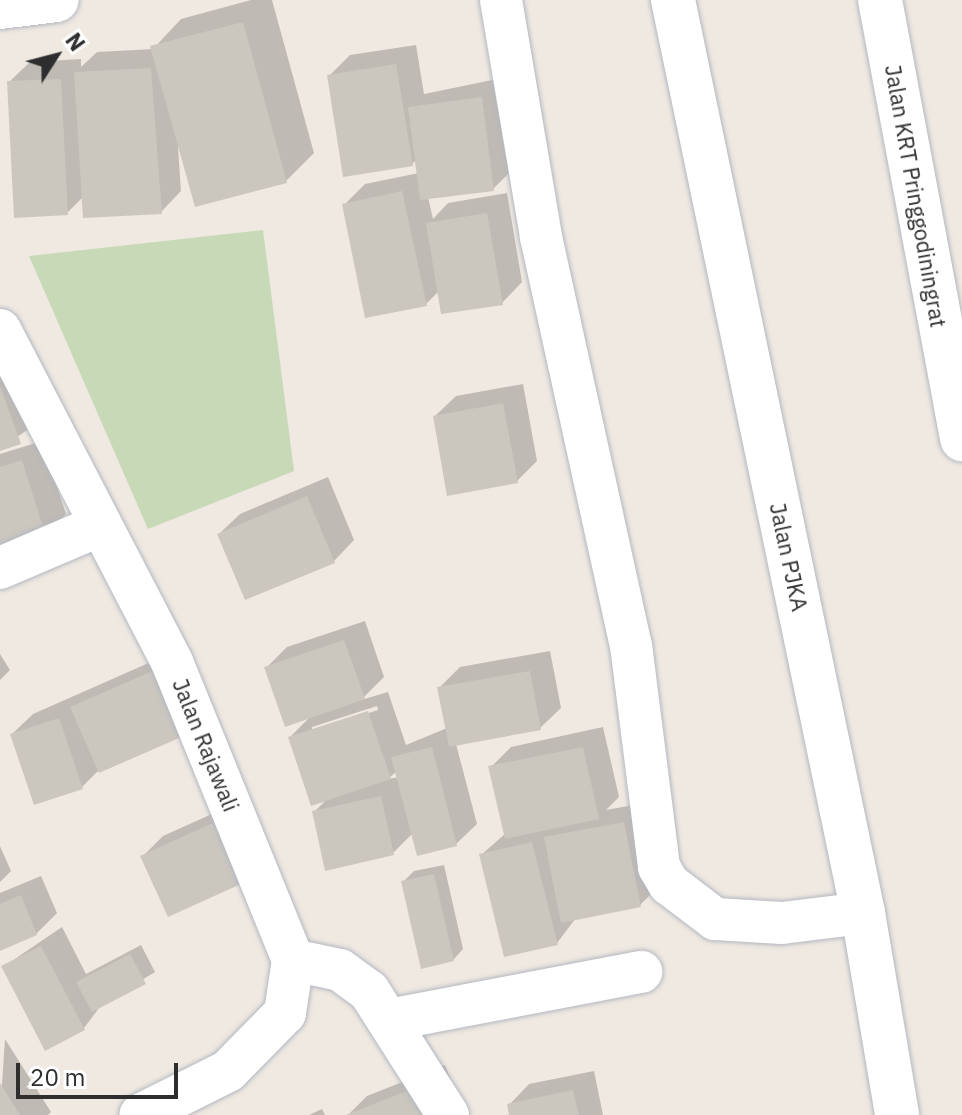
<!DOCTYPE html>
<style>
body{margin:0}
#map{position:relative;width:962px;height:1115px;overflow:hidden;background:#efe9e1;font-family:"IBM Plex Sans",sans-serif}
div>[style]{position:absolute}
.cemetery>*{inset:0;background:#c8d9b8}
.shadow>*{inset:0;background:#0003}
.building>*{inset:0;background:#cbc7bf}
.roads{filter:drop-shadow(0 0 2px #b4b7c1) drop-shadow(0 0 2px #b4b7c1)}
.minor>*{height:42px;margin:-21px;padding:0 21px;transform-origin:21px;border-radius:21px;background:#fff}
.secondary>*{height:44px;margin:-22px;padding:0 22px;transform-origin:22px;border-radius:22px;background:#fff}
span{translate:-50% -50%;white-space:nowrap;text-align:center;line-height:1.15;-webkit-text-stroke:6px #fff;paint-order:stroke}
.street-label{font-size:22px;color:#2e2e2e}
.north{position:absolute;left:16px;top:16px;width:80px;height:80px;-webkit-text-stroke:6px #fff;paint-order:stroke;rotate:54deg;font-size:22px;font-weight:700;line-height:32px;text-align:center;color:#2e2e2e}
.north::after{content:'';display:block;margin:auto;width:28px;height:36px;background:#2e2e2e;clip-path:polygon(50% 0,100% 100%,50% 72%,0 100%)}
.scale{position:absolute;left:16px;top:1063px;width:162px;height:36px;box-sizing:border-box;border:4px solid #2e2e2e;border-top:0;padding-left:10px;font-size:24px;line-height:28px;white-space:nowrap;color:#2e2e2e;-webkit-text-stroke:6px #fff;paint-order:stroke}
</style>
<div id="map">
<div class="cemetery">
<i style="clip-path:polygon(263px 230px,294px 471px,148px 529px,29px 256px)"></i>
</div>
<div class="shadow">
<i style="clip-path:polygon(251px 0,272px 0,314px 153px,286px 181px,178px 147px,181px 191px,161px 212px,84px 196px,67px 213px,9px 82px,30px 62px,81px 59px,81px 67px,97px 52px,153px 49px,181px 19px)"></i>
<i style="clip-path:polygon(416px 45px,424px 94px,502px 78px,513px 169px,493px 189px,428px 197px,433px 219px,448px 203px,507px 193px,522px 282px,502px 303px,439px 291px,426px 304px,345px 204px,365px 184px,419px 173px,417px 159px,412px 164px,329px 76px,350px 55px)"></i>
<i style="clip-path:polygon(0 362px,40px 421px,0 449px)"></i>
<i style="clip-path:polygon(523px 384px,537px 461px,517px 481px,435px 416px,456px 396px)"></i>
<i style="clip-path:polygon(42px 441px,66px 514px,45px 535px,0 549px,0 454px)"></i>
<i style="clip-path:polygon(328px 477px,354px 540px,334px 561px,219px 534px,240px 514px)"></i>
<i style="clip-path:polygon(evenodd,365px 621px,384px 677px,361px 700px,388px 692px,406px 745px,447px 728px,439px 688px,460px 667px,550px 651px,561px 708px,540px 728px,456px 744px,477px 824px,456px 844px,413px 833px,393px 853px,314px 812px,328px 798px,290px 737px,312px 715px,266px 668px,287px 647px,365px 621px,377px 706px,378px 710px,312px 731px,312px 727px,377px 706px,365px 621px,397px 771px,399px 777px,388px 779px,397px 771px)"></i>
<i style="clip-path:polygon(178px 650px,185px 733px,98px 771px,82px 787px,12px 734px,33px 714px)"></i>
<i style="clip-path:polygon(0 654px,10px 670px,0 680px)"></i>
<i style="clip-path:polygon(603px 727px,619px 797px,606px 810px,644px 803px,660px 885px,640px 905px,576px 918px,557px 943px,481px 855px,505px 834px,491px 767px,511px 747px)"></i>
<i style="clip-path:polygon(245px 799px,271px 857px,143px 856px,163px 836px)"></i>
<i style="clip-path:polygon(0 846px,11px 871px,0 882px)"></i>
<i style="clip-path:polygon(444px 865px,463px 949px,453px 960px,403px 882px,414px 871px)"></i>
<i style="clip-path:polygon(41px 876px,57px 913px,36px 934px,0 949px,0 893px)"></i>
<i style="clip-path:polygon(62px 927px,86px 974px,141px 945px,155px 972px,102px 1004px,84px 1028px,3px 967px)"></i>
<i style="clip-path:polygon(5px 1039px,51px 1112px,48px 1115px,0 1115px)"></i>
<i style="clip-path:polygon(445px 1065px,464px 1115px,348px 1115px,367px 1096px)"></i>
<i style="clip-path:polygon(594px 1071px,603px 1115px,511px 1115px,509px 1105px,529px 1084px)"></i>
<i style="clip-path:polygon(322px 1109px,325px 1115px,309px 1115px)"></i>
</div>
<div class="building">
<i style="clip-path:polygon(243px 22px,287px 183px,195px 207px,150px 46px)"></i>
<i style="clip-path:polygon(396px 64px,413px 166px,343px 177px,327px 75px)"></i>
<i style="clip-path:polygon(151px 68px,162px 214px,83px 218px,74px 72px)"></i>
<i style="clip-path:polygon(61px 79px,68px 215px,14px 218px,7px 81px)"></i>
<i style="clip-path:polygon(482px 97px,494px 191px,420px 200px,408px 107px)"></i>
<i style="clip-path:polygon(402px 191px,427px 306px,365px 318px,342px 204px)"></i>
<i style="clip-path:polygon(487px 213px,503px 305px,441px 314px,426px 223px)"></i>
<i style="clip-path:polygon(0 386px,21px 444px,0 451px)"></i>
<i style="clip-path:polygon(503px 403px,518px 483px,447px 496px,433px 416px)"></i>
<i style="clip-path:polygon(22px 460px,46px 537px,0 551px,0 467px)"></i>
<i style="clip-path:polygon(307px 496px,335px 563px,245px 600px,217px 534px)"></i>
<i style="clip-path:polygon(344px 640px,365px 699px,285px 727px,264px 667px)"></i>
<i style="clip-path:polygon(157px 669px,186px 735px,99px 773px,70px 707px)"></i>
<i style="clip-path:polygon(530px 671px,541px 730px,449px 747px,437px 687px)"></i>
<i style="clip-path:polygon(368px 711px,391px 779px,311px 806px,288px 737px)"></i>
<i style="clip-path:polygon(59px 718px,83px 789px,34px 805px,10px 734px)"></i>
<i style="clip-path:polygon(432px 747px,457px 846px,417px 856px,391px 757px)"></i>
<i style="clip-path:polygon(583px 747px,599px 819px,505px 839px,488px 766px)"></i>
<i style="clip-path:polygon(381px 796px,394px 855px,325px 871px,312px 811px)"></i>
<i style="clip-path:polygon(224px 818px,252px 879px,168px 917px,140px 856px)"></i>
<i style="clip-path:polygon(624px 822px,641px 907px,561px 923px,544px 837px)"></i>
<i style="clip-path:polygon(532px 842px,558px 945px,504px 957px,479px 854px)"></i>
<i style="clip-path:polygon(434px 874px,454px 961px,421px 969px,401px 881px)"></i>
<i style="clip-path:polygon(21px 895px,37px 935px,0 951px,0 904px)"></i>
<i style="clip-path:polygon(41px 946px,85px 1030px,45px 1051px,1px 966px)"></i>
<i style="clip-path:polygon(130px 954px,146px 984px,92px 1012px,76px 982px)"></i>
<i style="clip-path:polygon(0 1083px,20px 1115px,0 1115px)"></i>
<i style="clip-path:polygon(424px 1084px,436px 1115px,346px 1115px)"></i>
<i style="clip-path:polygon(573px 1090px,579px 1115px,509px 1115px,507px 1104px)"></i>
</div>
<div class="roads">
<div class="minor">
<i style="left:501px;top:0;width:240px;rotate:80.4deg"></i>
<i style="left:541px;top:237px;width:418px;rotate:77.6deg"></i>
<i style="left:631px;top:645px;width:224px;rotate:82.8deg"></i>
<i style="left:659px;top:867px;width:20px;rotate:60deg"></i>
<i style="left:669px;top:884px;width:58px;rotate:37.3deg"></i>
<i style="left:715px;top:919px;width:67px;rotate:3.4deg"></i>
<i style="left:782px;top:923px;width:82px;rotate:-7deg"></i>
<i style="left:0;top:330px;width:374px;rotate:62.6deg"></i>
<i style="left:172px;top:662px;width:322px;rotate:67.9deg"></i>
<i style="left:293px;top:960px;width:54px;rotate:98.6deg"></i>
<i style="left:285px;top:1013px;width:81px;rotate:134.5deg"></i>
<i style="left:228px;top:1071px;width:98px;rotate:153.4deg"></i>
<i style="left:0;top:568px;width:107px;rotate:-23.2deg"></i>
<i style="left:293px;top:960px;width:48px;rotate:12deg"></i>
<i style="left:340px;top:970px;width:36px;rotate:36deg"></i>
<i style="left:369px;top:991px;width:147px;rotate:57.5deg"></i>
<i style="left:389px;top:1020px;width:257px;rotate:-10.8deg"></i>
</div>
<div class="secondary">
<i style="left:673px;top:0;width:933px;rotate:78.24deg"></i>
<i style="left:863px;top:913px;width:205px;rotate:80.4deg"></i>
<i style="left:880px;top:0;width:447px;rotate:79.4deg"></i>
<i style="left:0;top:7px;width:57px;rotate:-7deg"></i>
</div>
</div>
<div class="street-label">
<span style="left:916px;top:196px;rotate:80deg">Jalan KRT Pringgodiningrat</span>
<span style="left:789px;top:557px;rotate:78deg">Jalan PJKA</span>
<span style="left:206px;top:745px;rotate:68deg">Jalan Rajawali</span>
</div>
<div class="north">N</div>
<div class="scale">20 m</div>
</div>
